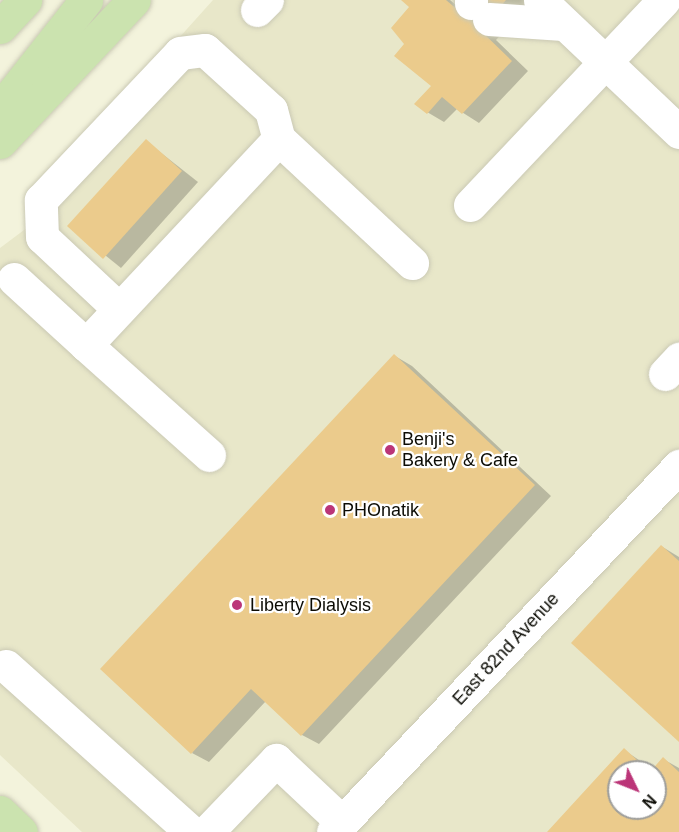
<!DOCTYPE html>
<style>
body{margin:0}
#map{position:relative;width:679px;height:832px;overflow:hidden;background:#f3f3dc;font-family:Arial,sans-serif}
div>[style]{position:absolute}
.built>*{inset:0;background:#e8e7c9}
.shadow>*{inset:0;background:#0003}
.building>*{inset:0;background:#ebcb8c}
.roads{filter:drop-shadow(0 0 2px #cac9b4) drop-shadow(0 0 2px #cac9b4)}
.minor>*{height:33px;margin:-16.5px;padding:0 16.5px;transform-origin:16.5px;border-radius:16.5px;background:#fff}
.major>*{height:33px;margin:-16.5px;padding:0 16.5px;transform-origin:16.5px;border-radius:16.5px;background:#cbe3af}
.dots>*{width:16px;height:16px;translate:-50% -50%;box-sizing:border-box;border:3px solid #fff;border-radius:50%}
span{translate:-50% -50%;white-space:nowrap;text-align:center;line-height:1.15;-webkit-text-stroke:4.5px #fff;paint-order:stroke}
.poi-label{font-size:18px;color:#0c0c05}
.left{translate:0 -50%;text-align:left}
.street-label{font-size:18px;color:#0c0c05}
.north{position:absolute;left:607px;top:760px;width:60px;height:60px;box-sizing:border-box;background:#fff;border:2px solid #9e9e9b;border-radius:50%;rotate:133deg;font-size:16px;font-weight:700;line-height:24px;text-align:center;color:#0c0c05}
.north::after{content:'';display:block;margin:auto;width:21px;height:27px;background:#bb3578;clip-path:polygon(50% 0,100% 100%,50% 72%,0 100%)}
</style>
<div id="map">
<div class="built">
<i style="clip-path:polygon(evenodd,213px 0,679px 0,679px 832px,82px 832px,0 755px,0 248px,32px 224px,169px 49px,213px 0,619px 772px,655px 772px,655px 808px,619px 808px,619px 772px)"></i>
</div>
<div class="shadow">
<i style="clip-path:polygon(403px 0,450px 0,462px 10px,472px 0,532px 0,496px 40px,528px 71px,479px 123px,457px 109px,444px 122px,427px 112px,433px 86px,406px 44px,411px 7px)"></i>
<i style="clip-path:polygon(146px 141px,198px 182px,121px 268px,69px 226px)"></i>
<i style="clip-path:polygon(395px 356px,412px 366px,551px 496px,319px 744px,302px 735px,266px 701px,209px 762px,192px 753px)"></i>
<i style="clip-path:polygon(661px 546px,679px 557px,679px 740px)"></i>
<i style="clip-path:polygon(evenodd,624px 750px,654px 770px,663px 759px,679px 768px,679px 832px,549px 832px,624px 750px,619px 772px,655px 772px,655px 808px,619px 808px,619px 772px)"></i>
</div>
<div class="building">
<i style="clip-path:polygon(401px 0,446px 0,459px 11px,470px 0,506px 0,480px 30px,512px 61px,462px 114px,442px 97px,427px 114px,414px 104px,431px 86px,394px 56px,404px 44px,391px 28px,409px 7px)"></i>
<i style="clip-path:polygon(146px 139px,182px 171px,103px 259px,67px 226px)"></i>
<i style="clip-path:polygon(394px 354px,535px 485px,301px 736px,251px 689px,191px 754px,100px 669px)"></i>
<i style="clip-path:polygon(661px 545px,679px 561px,679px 742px,571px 643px)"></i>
<i style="clip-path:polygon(evenodd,624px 748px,650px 772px,663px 757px,679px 772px,679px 832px,547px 832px,624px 748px,619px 772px,655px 772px,655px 808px,619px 808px,619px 772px)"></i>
</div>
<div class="roads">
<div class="minor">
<i style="left:471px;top:0;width:3px;rotate:90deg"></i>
<i style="left:540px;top:0;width:192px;rotate:43.5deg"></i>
<i style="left:257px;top:10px;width:14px;rotate:-45deg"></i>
<i style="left:489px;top:19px;width:74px;rotate:3.9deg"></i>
<i style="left:470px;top:205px;width:282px;rotate:-46.6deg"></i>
<i style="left:14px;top:279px;width:98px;rotate:42.5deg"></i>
<i style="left:86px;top:345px;width:282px;rotate:-46.9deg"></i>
<i style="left:279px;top:139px;width:182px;rotate:43deg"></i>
<i style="left:119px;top:309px;width:105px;rotate:-136.9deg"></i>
<i style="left:42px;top:237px;width:37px;rotate:-92deg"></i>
<i style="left:41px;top:200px;width:202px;rotate:-46.6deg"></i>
<i style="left:180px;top:53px;width:25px;rotate:-7deg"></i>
<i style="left:205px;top:50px;width:89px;rotate:42.3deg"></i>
<i style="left:271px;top:110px;width:30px;rotate:75deg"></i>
<i style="left:86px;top:345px;width:165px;rotate:41.8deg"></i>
<i style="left:665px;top:374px;width:21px;rotate:-47deg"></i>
<i style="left:6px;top:666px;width:249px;rotate:41.9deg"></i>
<i style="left:207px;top:832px;width:100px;rotate:-46.2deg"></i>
<i style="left:276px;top:760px;width:91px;rotate:43.2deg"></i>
<i style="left:333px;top:832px;width:504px;rotate:-46.61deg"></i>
</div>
<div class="major">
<i style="left:0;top:27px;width:37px;rotate:-47deg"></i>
<i style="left:0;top:109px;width:139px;rotate:-51.7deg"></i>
<i style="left:0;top:142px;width:195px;rotate:-46.7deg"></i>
<i style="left:0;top:812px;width:29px;rotate:44deg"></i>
</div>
</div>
<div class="dots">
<i style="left:390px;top:450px;background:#bb3578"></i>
<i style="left:330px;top:510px;background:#bb3578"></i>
<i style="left:237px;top:605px;background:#bb3578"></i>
</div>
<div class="poi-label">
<span class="left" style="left:402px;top:450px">Benji's<br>Bakery &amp; Cafe</span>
<span class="left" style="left:342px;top:510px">PHOnatik</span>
<span class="left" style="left:250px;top:605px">Liberty Dialysis</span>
</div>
<div class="street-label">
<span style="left:506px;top:649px;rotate:-47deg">East 82nd Avenue</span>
</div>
<div class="north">N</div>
</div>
